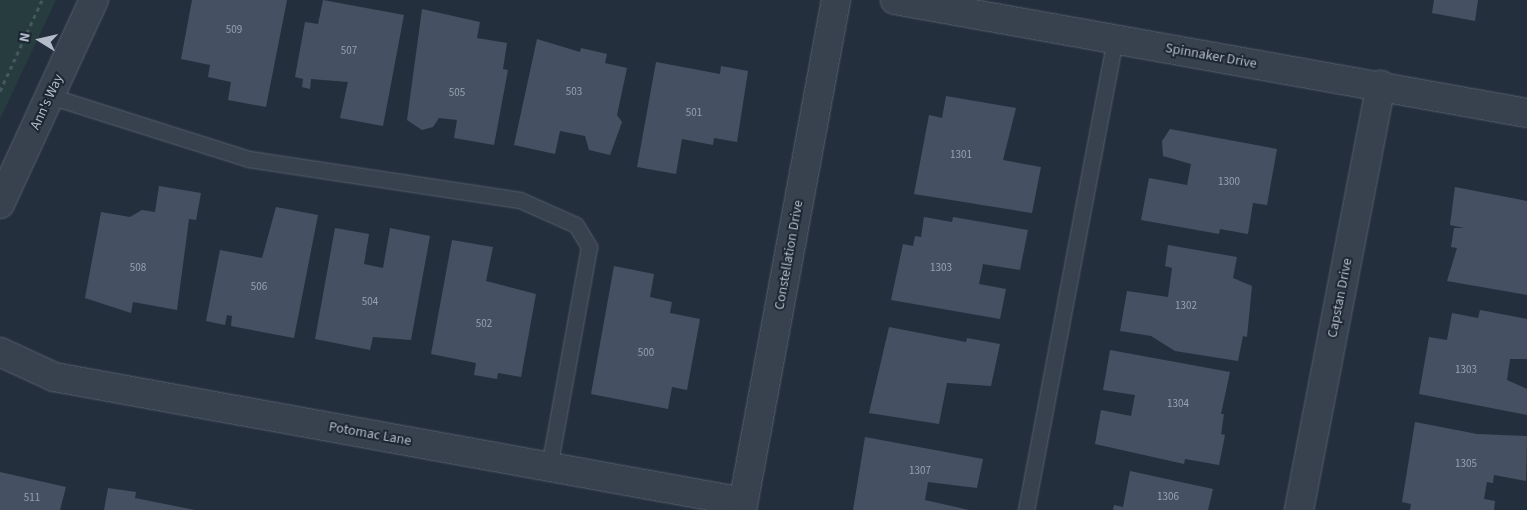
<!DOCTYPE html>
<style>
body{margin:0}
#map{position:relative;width:1527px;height:510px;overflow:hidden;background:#242f3e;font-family:"Source Sans 3",sans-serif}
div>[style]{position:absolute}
.green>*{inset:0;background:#263c3f}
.building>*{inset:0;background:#455162}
.path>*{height:3px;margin-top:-1.5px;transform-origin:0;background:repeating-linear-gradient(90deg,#44595c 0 4px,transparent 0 8px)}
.roads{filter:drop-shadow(0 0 1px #565f6c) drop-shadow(0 0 1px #565f6c)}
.lane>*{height:15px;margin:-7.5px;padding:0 7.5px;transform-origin:7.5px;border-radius:7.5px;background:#38414e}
.street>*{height:28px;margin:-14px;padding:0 14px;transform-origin:14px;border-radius:14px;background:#38414e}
span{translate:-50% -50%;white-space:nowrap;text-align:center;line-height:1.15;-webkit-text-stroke:4px #1d2633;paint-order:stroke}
.number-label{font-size:11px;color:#98a1af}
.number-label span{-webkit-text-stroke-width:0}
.street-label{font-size:14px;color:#b4bcc9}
.north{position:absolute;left:15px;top:15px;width:50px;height:50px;-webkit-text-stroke:4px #1d2633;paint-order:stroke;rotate:280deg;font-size:14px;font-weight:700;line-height:20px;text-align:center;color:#b4bcc9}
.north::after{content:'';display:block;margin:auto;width:18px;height:22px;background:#b4bcc9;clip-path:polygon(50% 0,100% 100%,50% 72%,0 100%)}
</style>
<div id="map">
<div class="green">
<i style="clip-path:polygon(0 0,56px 0,0 119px)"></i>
</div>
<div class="building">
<i style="clip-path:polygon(192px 0,287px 0,266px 107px,228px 100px,231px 82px,208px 77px,210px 65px,181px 59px)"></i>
<i style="clip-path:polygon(323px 0,404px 15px,383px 126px,340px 118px,348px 82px,311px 79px,310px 89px,302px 87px,303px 79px,295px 77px,305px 22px,318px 24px)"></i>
<i style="clip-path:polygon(1434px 0,1478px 0,1475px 21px,1432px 13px)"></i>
<i style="clip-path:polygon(422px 9px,480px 22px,477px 38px,507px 43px,503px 69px,508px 70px,494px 145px,454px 138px,457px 120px,439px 118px,433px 127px,422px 130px,407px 120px)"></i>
<i style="clip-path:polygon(537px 39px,580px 52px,581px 48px,607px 54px,605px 63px,627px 68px,617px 115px,622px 122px,610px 155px,589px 150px,585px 136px,560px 131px,555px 154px,514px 145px)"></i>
<i style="clip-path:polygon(656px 62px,720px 74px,721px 66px,748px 71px,737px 142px,714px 138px,713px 145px,682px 139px,676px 174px,637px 167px)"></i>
<i style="clip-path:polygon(946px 96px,1016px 108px,1003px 160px,1041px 167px,1032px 213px,914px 194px,929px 115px,942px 118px)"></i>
<i style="clip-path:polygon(1170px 129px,1277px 149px,1267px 205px,1253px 203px,1248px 234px,1220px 229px,1219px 234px,1141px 220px,1149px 178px,1187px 185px,1191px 164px,1163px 156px,1162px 141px)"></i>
<i style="clip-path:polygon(159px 186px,201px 193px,196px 220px,189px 219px,177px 310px,133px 302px,131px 313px,85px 298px,101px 212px,130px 217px,142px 210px,155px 212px)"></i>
<i style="clip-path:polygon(1455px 187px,1527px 201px,1527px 295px,1447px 281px,1457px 248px,1451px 247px,1454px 228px,1464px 228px,1450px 225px)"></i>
<i style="clip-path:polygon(276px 207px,318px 215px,294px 338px,231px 326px,232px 316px,227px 315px,225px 325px,206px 321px,220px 250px,262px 258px)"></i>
<i style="clip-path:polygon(924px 217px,952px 222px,953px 217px,1028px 230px,1020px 270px,983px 264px,979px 284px,1006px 289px,1000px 319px,891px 300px,903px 244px,913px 246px,915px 236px,921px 237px)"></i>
<i style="clip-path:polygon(335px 228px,369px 234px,364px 264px,383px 268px,390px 228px,430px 236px,411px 340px,373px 337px,370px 350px,315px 339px)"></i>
<i style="clip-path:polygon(452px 240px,493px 247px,486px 281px,536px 294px,521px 377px,498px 373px,497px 379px,474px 375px,476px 363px,431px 354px)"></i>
<i style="clip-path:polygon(1168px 245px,1237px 257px,1233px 278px,1252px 286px,1247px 337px,1243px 336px,1238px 361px,1175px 351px,1151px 336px,1120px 331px,1127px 291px,1168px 297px,1172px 268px,1165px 266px)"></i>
<i style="clip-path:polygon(614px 266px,654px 274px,650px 297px,672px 302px,670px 313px,700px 319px,687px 390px,672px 387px,668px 409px,591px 394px)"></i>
<i style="clip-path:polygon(1480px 310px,1527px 319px,1527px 359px,1510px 359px,1507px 380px,1527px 389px,1527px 415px,1419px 394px,1429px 337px,1447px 340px,1452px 313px,1478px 318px)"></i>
<i style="clip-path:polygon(889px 327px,966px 342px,967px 338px,1000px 344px,991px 386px,947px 383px,939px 424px,869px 413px)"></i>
<i style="clip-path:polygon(1110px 350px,1230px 372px,1221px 414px,1224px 414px,1221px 434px,1225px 435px,1219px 465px,1185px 459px,1184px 464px,1095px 444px,1101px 410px,1131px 416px,1135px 395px,1103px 390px)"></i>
<i style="clip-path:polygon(1415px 422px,1477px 434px,1527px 436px,1526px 481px,1494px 475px,1493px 483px,1487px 482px,1484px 499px,1495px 501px,1494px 510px,1410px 510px,1411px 504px,1402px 502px)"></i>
<i style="clip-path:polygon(865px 437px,983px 459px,977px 488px,928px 482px,925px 500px,969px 510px,853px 510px)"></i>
<i style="clip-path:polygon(1130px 471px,1213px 489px,1208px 510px,1113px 510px,1114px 505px,1123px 507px)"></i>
<i style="clip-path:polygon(0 472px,66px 487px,60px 510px,0 510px)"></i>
<i style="clip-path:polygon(108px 488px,136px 492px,135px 498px,195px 510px,104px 510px)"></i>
</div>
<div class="path">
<i style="left:0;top:91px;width:100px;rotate:-65.2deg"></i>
</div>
<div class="roads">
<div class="lane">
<i style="left:50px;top:96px;width:209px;rotate:17.6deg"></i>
<i style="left:249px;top:159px;width:274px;rotate:8.6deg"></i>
<i style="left:520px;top:200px;width:61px;rotate:24.1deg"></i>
<i style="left:576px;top:225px;width:26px;rotate:59deg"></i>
<i style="left:589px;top:247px;width:224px;rotate:100.3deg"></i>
<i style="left:1026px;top:510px;width:479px;rotate:-79.3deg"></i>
</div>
<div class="street">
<i style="left:895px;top:0;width:642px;rotate:10.14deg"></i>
<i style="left:0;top:204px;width:225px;rotate:-65.3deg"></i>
<i style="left:0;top:352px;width:60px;rotate:24.8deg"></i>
<i style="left:54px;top:377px;width:700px;rotate:10.28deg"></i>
<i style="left:742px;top:510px;width:519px;rotate:-79.56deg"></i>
<i style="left:1299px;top:510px;width:433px;rotate:-79.1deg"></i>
</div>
</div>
<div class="number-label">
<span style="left:234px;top:30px">509</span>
<span style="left:349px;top:51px">507</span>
<span style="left:574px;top:92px">503</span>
<span style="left:457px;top:93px">505</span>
<span style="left:694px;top:113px">501</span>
<span style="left:961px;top:155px">1301</span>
<span style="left:1229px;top:182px">1300</span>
<span style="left:138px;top:268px">508</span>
<span style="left:941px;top:268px">1303</span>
<span style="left:259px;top:287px">506</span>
<span style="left:370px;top:302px">504</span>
<span style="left:1186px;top:306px">1302</span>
<span style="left:484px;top:324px">502</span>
<span style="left:646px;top:353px">500</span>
<span style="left:1466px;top:370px">1303</span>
<span style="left:1178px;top:404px">1304</span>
<span style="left:1466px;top:464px">1305</span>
<span style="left:920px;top:471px">1307</span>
<span style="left:1168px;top:497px">1306</span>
<span style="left:32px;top:498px">511</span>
</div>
<div class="street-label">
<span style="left:1211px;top:56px;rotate:10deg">Spinnaker Drive</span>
<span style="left:47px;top:102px;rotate:-65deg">Ann's Way</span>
<span style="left:789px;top:255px;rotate:-80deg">Constellation Drive</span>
<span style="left:1340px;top:298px;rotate:-79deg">Capstan Drive</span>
<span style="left:370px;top:434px;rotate:10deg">Potomac Lane</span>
</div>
<div class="north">N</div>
</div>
